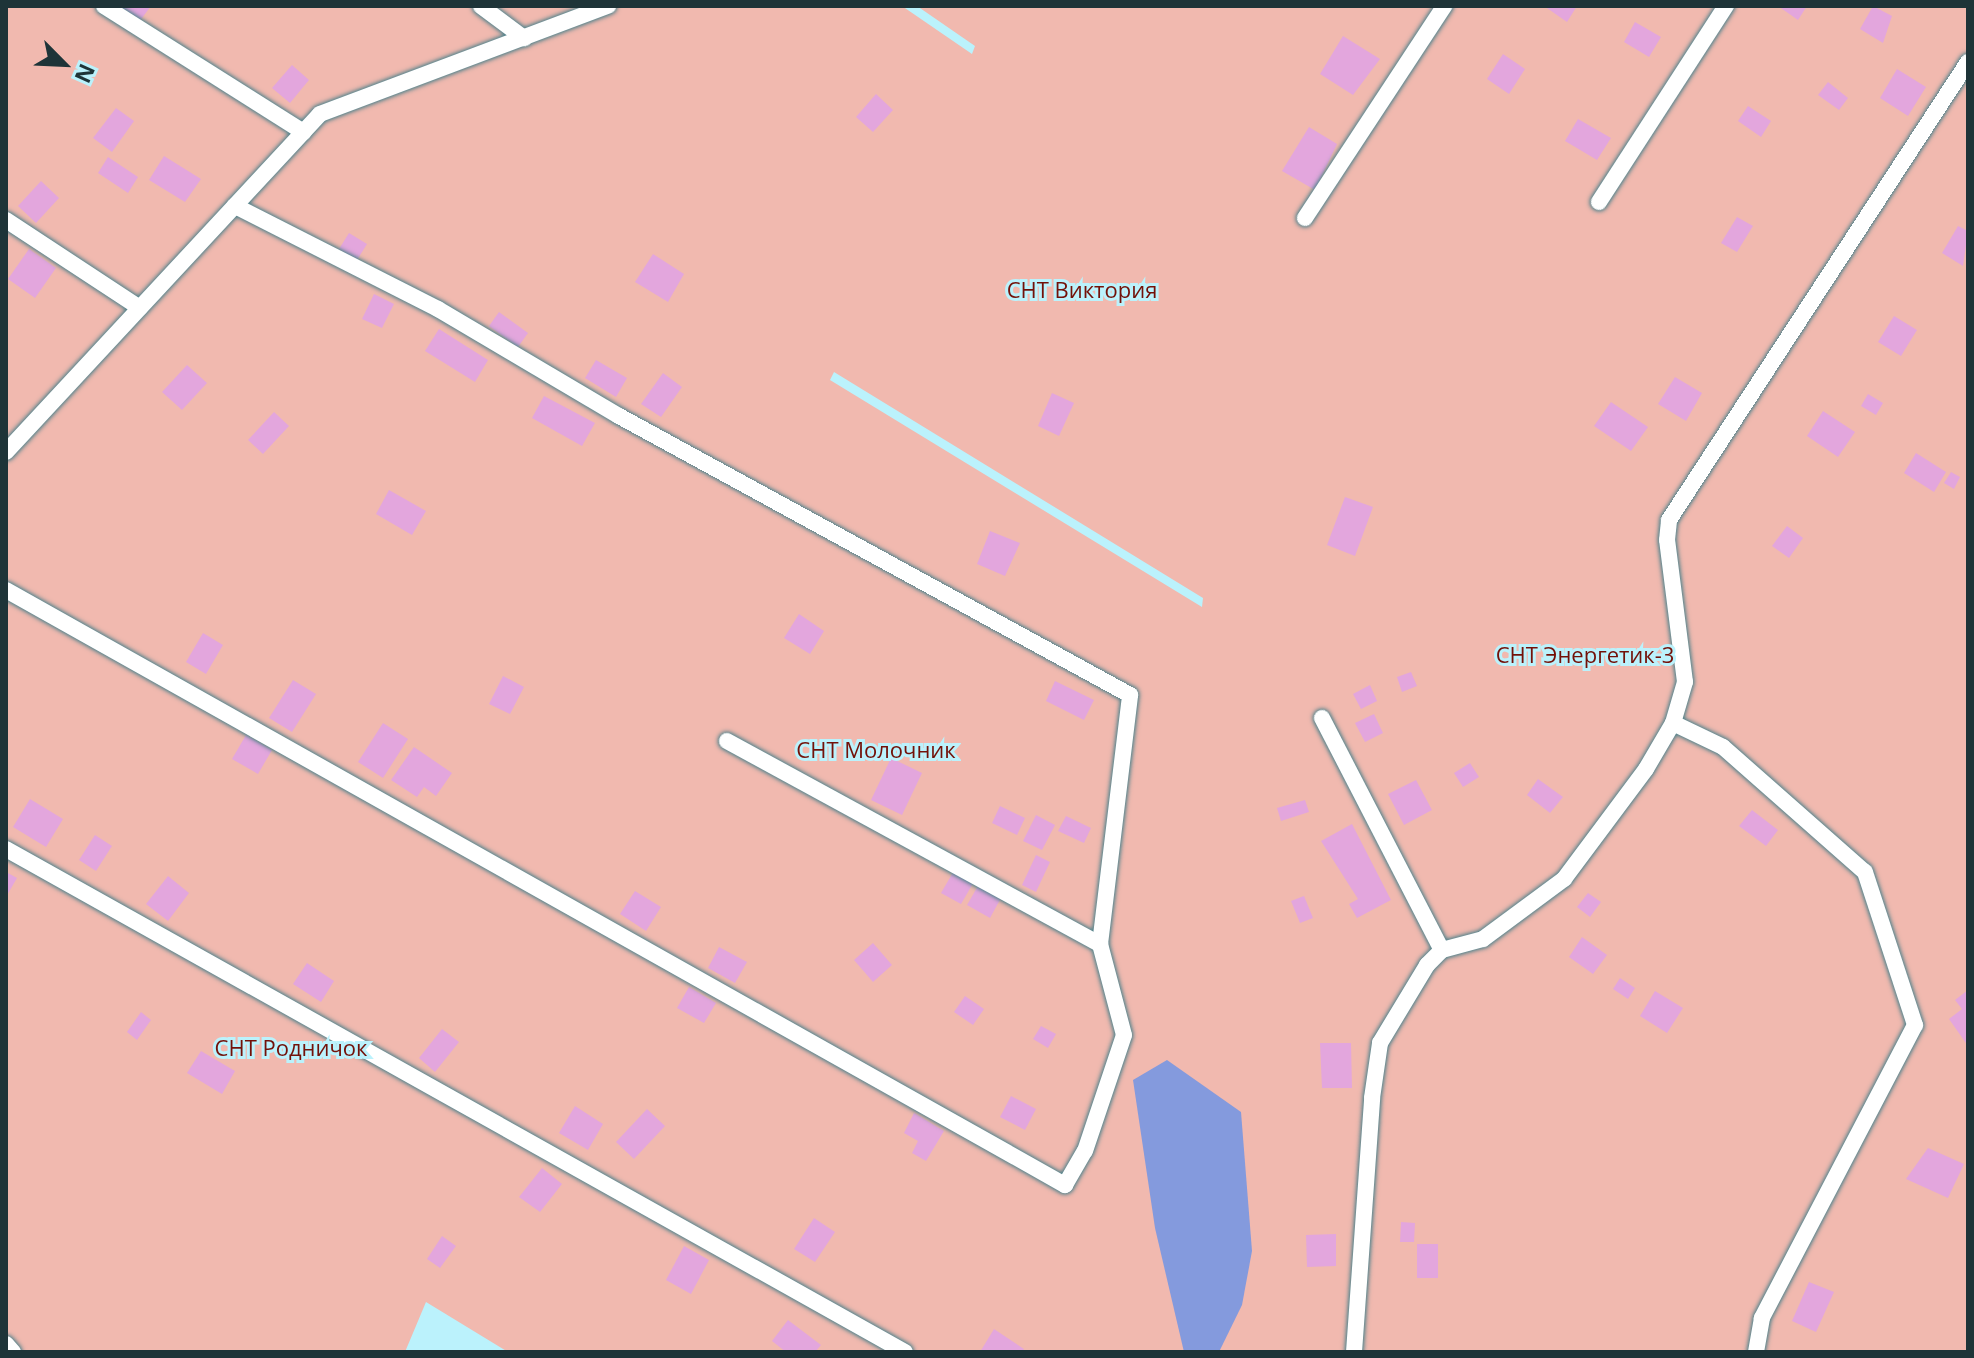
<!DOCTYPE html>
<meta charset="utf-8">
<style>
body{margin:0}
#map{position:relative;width:1974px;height:1358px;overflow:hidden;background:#bbf2fc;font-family:"Open Sans",sans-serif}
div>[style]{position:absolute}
.green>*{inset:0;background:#f1b9af}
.water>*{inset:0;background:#849add}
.building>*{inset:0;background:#e3a6dd}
.roads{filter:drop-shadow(0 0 2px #4f828b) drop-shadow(0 0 2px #4f828b)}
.service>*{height:16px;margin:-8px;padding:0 8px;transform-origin:8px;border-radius:8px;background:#fff}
span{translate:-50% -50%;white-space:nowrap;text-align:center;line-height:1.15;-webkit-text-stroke:6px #bbf2fc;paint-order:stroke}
.park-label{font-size:22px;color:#731109}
.frame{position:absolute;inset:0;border:8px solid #1e3438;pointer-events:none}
.north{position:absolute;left:24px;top:24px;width:80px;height:80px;-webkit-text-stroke:6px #bbf2fc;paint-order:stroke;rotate:114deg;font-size:22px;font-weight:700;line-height:32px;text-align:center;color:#1e3438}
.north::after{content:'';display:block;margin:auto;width:28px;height:36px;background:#1e3438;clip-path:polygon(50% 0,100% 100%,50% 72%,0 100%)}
</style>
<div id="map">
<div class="green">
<i style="clip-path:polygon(evenodd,6px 6px,902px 6px,972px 54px,975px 46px,917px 6px,1968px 6px,1968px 1352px,508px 1352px,426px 1302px,405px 1352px,6px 1352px,6px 6px,834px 372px,1203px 598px,1202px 607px,830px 380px,834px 372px)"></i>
</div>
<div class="water">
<i style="clip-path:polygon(1167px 1060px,1241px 1112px,1252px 1251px,1242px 1305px,1219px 1352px,1184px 1352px,1155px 1228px,1133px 1080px)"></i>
</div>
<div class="building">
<i style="clip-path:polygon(117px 6px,151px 6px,139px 22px)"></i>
<i style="clip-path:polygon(1544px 6px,1577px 6px,1567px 22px)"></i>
<i style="clip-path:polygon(1778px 6px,1807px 6px,1798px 20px)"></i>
<i style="clip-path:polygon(1873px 6px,1892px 16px,1883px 43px,1860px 29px)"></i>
<i style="clip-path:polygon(1635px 22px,1661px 37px,1649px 57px,1624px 42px)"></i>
<i style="clip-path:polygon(1343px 36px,1380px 59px,1353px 95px,1320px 74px)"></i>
<i style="clip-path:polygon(1503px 54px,1525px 69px,1509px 94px,1487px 79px)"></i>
<i style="clip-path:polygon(292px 65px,309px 80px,290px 103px,272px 88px)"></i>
<i style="clip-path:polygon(1897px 69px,1926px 87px,1908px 116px,1880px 98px)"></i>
<i style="clip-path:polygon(1828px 82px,1848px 98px,1839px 110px,1818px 95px)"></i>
<i style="clip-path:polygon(876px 94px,893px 110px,873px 132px,856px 117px)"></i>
<i style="clip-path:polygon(1748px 106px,1771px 121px,1761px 137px,1738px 121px)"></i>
<i style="clip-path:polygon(116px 108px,134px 121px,112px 152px,93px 138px)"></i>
<i style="clip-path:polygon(1578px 119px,1611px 138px,1597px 160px,1565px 141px)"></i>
<i style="clip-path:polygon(1309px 127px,1337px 144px,1315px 190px,1282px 171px)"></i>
<i style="clip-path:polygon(164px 156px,201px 179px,185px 202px,149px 180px)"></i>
<i style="clip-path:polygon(108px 157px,138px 177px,128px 193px,98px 173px)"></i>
<i style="clip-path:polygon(41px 181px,59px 198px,36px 223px,18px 206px)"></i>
<i style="clip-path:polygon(1737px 217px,1753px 226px,1737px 252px,1721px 243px)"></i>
<i style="clip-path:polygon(1958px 226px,1968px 231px,1963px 266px,1942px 253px)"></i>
<i style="clip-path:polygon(349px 233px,367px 244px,357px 260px,339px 249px)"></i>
<i style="clip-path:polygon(29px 249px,56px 268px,35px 298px,8px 279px)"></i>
<i style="clip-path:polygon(653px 254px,684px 274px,668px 302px,635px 282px)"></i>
<i style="clip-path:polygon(374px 294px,394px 304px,382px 328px,362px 319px)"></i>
<i style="clip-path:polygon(499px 312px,528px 333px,518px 347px,489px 326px)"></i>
<i style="clip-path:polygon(1894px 316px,1917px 330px,1901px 356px,1878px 342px)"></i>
<i style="clip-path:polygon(439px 329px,488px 360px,475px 382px,425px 351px)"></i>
<i style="clip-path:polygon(596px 360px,627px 378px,616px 397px,585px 378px)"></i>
<i style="clip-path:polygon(187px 365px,207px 383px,182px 410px,162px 392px)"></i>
<i style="clip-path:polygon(663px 373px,682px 387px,661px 417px,641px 404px)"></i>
<i style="clip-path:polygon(1675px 377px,1702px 393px,1686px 421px,1658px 404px)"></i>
<i style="clip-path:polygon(1052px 393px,1074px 403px,1059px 436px,1038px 426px)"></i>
<i style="clip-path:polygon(1868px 394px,1883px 403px,1876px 415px,1861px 406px)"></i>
<i style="clip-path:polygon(544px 396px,595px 423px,582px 446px,532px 418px)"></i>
<i style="clip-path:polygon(1611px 402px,1648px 427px,1631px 451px,1594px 426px)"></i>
<i style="clip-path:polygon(1823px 411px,1855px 432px,1838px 457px,1807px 436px)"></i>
<i style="clip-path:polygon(274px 412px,289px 426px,263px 454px,248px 440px)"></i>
<i style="clip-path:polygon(1916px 453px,1946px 472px,1934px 492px,1904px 473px)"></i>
<i style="clip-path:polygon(1951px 472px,1960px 477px,1954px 489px,1944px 483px)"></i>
<i style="clip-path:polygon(389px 490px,426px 511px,412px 535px,376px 514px)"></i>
<i style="clip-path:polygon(1345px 497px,1373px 507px,1355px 556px,1327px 545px)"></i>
<i style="clip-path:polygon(1787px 526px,1803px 538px,1789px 558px,1772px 546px)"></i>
<i style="clip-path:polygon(990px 531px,1020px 543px,1005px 576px,977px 564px)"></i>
<i style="clip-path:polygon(799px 614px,824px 631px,810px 654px,784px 638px)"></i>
<i style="clip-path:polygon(203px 633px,223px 645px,206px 674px,186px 662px)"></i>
<i style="clip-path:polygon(1411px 672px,1417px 686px,1402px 692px,1397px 677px)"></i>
<i style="clip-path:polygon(503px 676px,524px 687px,510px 714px,489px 704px)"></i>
<i style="clip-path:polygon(293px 680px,316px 694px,292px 732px,269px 718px)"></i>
<i style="clip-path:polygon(1055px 681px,1094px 700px,1084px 720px,1046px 701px)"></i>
<i style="clip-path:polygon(1370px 685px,1377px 701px,1361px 709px,1353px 694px)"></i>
<i style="clip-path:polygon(1374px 714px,1383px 733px,1365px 742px,1355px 723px)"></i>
<i style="clip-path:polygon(383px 723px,408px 739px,383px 778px,358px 762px)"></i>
<i style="clip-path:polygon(246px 735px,272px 750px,258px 774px,232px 759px)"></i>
<i style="clip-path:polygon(414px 747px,452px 773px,436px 796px,424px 787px,417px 797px,391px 780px)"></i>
<i style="clip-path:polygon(891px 758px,922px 773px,902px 815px,871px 800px)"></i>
<i style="clip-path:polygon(1470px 763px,1479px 777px,1463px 787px,1454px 773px)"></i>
<i style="clip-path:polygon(1538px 779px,1563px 797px,1550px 813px,1527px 795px)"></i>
<i style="clip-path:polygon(1416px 780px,1432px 810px,1404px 825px,1388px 794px)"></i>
<i style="clip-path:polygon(30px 799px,63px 819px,46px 847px,13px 827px)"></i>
<i style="clip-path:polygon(1305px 800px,1309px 812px,1281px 821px,1277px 808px)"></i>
<i style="clip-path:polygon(1000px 806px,1025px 818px,1017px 835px,992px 823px)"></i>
<i style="clip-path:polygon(1752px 810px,1778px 830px,1766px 846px,1739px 826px)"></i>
<i style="clip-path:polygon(1036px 815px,1055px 825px,1042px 850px,1023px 841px)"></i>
<i style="clip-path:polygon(1066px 816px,1091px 828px,1084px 843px,1058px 831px)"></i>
<i style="clip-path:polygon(1352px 824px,1391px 900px,1357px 918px,1349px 904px,1358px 899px,1321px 841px)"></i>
<i style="clip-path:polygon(95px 835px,112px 846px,96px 871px,79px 860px)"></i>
<i style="clip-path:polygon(1036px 855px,1050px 862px,1036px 892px,1022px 885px)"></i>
<i style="clip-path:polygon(955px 869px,975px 880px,961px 904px,941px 893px)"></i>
<i style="clip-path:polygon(6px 872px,17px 878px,6px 897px)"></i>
<i style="clip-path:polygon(168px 876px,189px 893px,168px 921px,146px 904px)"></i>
<i style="clip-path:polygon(978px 886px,1001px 898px,990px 918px,967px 905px)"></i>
<i style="clip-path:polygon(635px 891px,661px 907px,646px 931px,620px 914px)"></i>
<i style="clip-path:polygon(1588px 893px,1601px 902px,1590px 917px,1577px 907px)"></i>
<i style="clip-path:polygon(1304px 896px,1313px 918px,1300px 923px,1291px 901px)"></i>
<i style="clip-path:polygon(1582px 937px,1607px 955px,1593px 974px,1569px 957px)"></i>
<i style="clip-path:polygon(873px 943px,892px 965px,873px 982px,854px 960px)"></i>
<i style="clip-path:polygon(719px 947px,747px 962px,735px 983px,708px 968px)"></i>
<i style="clip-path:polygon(307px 963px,334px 981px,321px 1002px,293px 984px)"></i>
<i style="clip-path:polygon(1620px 978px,1635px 988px,1628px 999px,1613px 989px)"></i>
<i style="clip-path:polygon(689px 987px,716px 1003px,704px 1023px,677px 1008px)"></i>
<i style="clip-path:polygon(1968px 990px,1968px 1046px,1949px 1019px,1962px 1009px,1955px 1000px)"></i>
<i style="clip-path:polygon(1655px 991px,1683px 1008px,1667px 1033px,1640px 1016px)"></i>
<i style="clip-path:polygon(965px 996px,984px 1009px,973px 1025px,954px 1012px)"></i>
<i style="clip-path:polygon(141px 1012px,151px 1020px,137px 1040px,127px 1032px)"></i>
<i style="clip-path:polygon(1041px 1026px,1056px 1034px,1048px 1048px,1033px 1039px)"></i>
<i style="clip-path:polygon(442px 1029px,459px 1042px,435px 1072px,419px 1058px)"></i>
<i style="clip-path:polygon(1320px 1043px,1351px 1043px,1352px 1088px,1322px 1088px)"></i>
<i style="clip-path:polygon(201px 1051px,235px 1071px,222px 1094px,187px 1073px)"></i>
<i style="clip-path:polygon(1011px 1096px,1036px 1109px,1025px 1130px,1000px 1117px)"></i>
<i style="clip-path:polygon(575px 1106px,603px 1124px,588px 1150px,559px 1133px)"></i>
<i style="clip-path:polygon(647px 1109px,665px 1126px,634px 1159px,616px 1142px)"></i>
<i style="clip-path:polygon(914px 1113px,944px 1131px,926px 1161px,912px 1153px,918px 1141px,904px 1133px)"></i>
<i style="clip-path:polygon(1928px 1148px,1964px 1164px,1948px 1198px,1906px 1179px)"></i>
<i style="clip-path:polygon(542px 1168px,562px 1184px,540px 1212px,519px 1197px)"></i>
<i style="clip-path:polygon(814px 1218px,835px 1232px,815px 1262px,794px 1249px)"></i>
<i style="clip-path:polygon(1401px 1222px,1415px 1223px,1414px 1242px,1400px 1242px)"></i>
<i style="clip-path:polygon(1336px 1234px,1336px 1266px,1307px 1267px,1306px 1235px)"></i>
<i style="clip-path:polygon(442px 1236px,456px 1246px,440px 1268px,427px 1259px)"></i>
<i style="clip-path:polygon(1417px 1244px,1438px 1244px,1438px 1278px,1417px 1278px)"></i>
<i style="clip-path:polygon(684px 1246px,709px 1260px,691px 1294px,666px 1280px)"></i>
<i style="clip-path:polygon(1809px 1282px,1834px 1292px,1816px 1332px,1792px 1321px)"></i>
<i style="clip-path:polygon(788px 1320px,821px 1345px,815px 1352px,786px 1352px,772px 1341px)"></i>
<i style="clip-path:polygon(994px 1329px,1024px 1349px,1022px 1352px,980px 1352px)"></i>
</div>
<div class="roads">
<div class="service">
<i style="left:104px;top:6px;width:236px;rotate:32.3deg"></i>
<i style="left:481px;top:6px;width:54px;rotate:36.7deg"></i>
<i style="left:1599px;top:202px;width:234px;rotate:-57.1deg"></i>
<i style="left:1305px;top:218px;width:254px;rotate:-56.7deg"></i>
<i style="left:6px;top:220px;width:160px;rotate:33.3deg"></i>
<i style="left:6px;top:452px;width:461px;rotate:-47.1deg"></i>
<i style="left:320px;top:114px;width:308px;rotate:-20.6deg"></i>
<i style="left:6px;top:590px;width:1215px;rotate:29.33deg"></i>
<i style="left:1065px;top:1185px;width:39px;rotate:-60deg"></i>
<i style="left:1085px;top:1151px;width:122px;rotate:-71.4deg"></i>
<i style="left:1124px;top:1035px;width:94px;rotate:-104.8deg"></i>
<i style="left:1100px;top:944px;width:251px;rotate:-83.1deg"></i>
<i style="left:1130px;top:695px;width:582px;rotate:-151.37deg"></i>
<i style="left:619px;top:416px;width:210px;rotate:-149.4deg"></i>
<i style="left:438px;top:309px;width:228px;rotate:-153.1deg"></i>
<i style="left:1322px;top:718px;width:261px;rotate:62.7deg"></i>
<i style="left:1673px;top:723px;width:55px;rotate:25.6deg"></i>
<i style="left:1723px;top:747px;width:189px;rotate:41.4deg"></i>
<i style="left:1865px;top:872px;width:161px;rotate:71.9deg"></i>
<i style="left:1915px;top:1025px;width:331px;rotate:117.6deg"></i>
<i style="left:1762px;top:1318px;width:35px;rotate:100deg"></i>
<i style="left:727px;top:741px;width:425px;rotate:28.6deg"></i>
<i style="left:6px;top:849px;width:1030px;rotate:29.23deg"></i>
<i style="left:6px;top:1344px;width:11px;rotate:49deg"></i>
<i style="left:1354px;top:1352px;width:255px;rotate:-85.9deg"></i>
<i style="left:1372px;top:1098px;width:56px;rotate:-81.7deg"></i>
<i style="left:1380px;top:1043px;width:91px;rotate:-58.9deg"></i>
<i style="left:1427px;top:965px;width:21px;rotate:-45deg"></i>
<i style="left:1442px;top:950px;width:42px;rotate:-15deg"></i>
<i style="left:1483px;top:939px;width:101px;rotate:-36.5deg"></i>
<i style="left:1564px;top:879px;width:137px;rotate:-53.3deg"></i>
<i style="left:1646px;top:769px;width:53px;rotate:-59.6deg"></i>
<i style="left:1673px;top:723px;width:43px;rotate:-73.7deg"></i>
<i style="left:1685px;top:682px;width:143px;rotate:-97.2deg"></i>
<i style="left:1667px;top:540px;width:20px;rotate:-84deg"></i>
<i style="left:1669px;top:520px;width:547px;rotate:-56.86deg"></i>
</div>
</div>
<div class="park-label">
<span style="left:1082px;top:290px">СНТ Виктория</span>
<span style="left:1585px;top:655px">СНТ Энергетик-3</span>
<span style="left:876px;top:750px">СНТ Молочник</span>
<span style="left:291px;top:1048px">СНТ Родничок</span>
</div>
<div class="frame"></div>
<div class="north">N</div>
</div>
